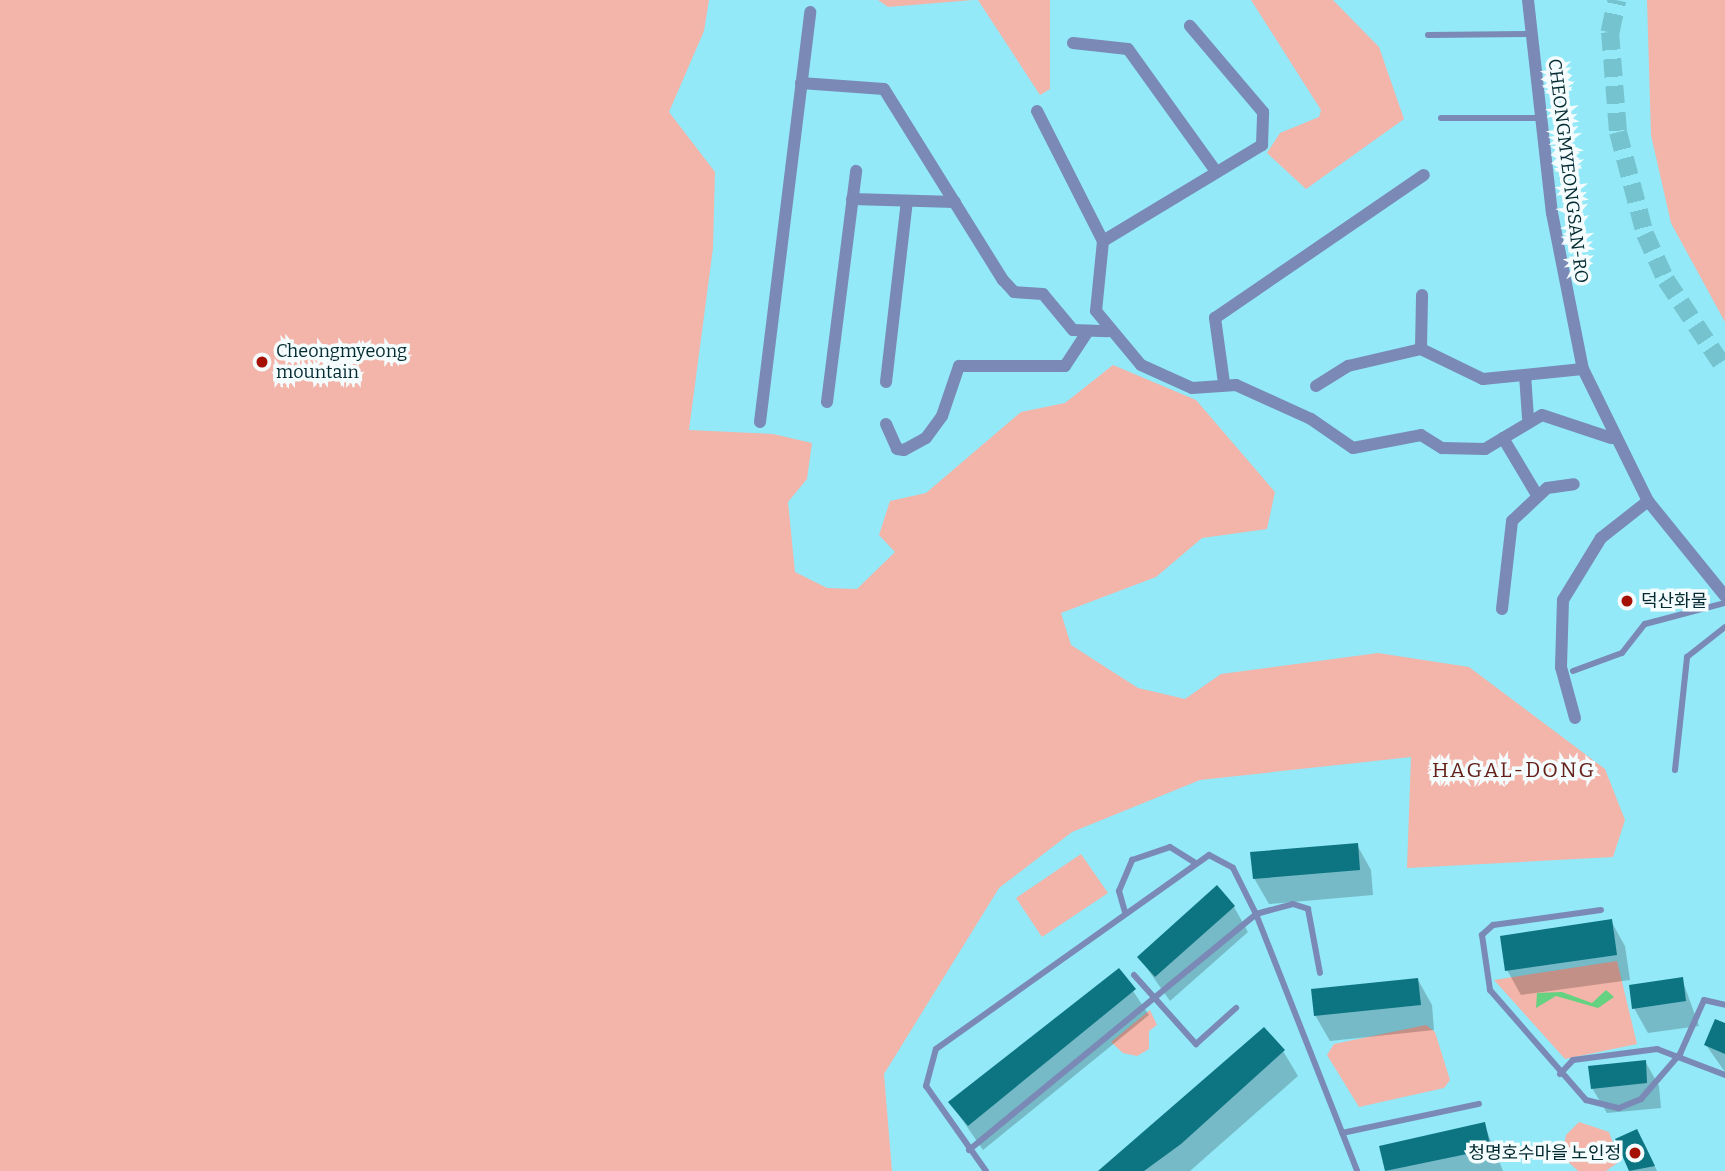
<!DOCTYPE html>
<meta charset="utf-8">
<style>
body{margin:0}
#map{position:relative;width:1725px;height:1171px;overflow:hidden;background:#93e9f8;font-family:Bitter,"Noto Sans KR",serif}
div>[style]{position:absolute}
.green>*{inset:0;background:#f3b4a9}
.water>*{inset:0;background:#65d281}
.shadow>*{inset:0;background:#0003}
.building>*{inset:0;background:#0d7482}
.primary-tunnel>*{height:18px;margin-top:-9px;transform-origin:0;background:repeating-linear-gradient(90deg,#76c3d0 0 18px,transparent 0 27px)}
.trunk-tunnel>*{height:19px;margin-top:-9.5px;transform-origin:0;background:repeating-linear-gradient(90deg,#76c3d0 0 19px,transparent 0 29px)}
.service>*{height:6px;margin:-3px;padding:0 3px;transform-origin:3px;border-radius:3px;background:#7a89b5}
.minor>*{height:12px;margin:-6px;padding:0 6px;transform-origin:6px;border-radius:6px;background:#7a89b5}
.dots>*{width:19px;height:19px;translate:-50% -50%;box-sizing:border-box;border:4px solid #f4fcfd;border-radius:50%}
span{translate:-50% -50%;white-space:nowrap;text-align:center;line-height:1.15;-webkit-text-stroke:7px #f4fcfd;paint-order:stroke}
.street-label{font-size:18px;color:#032a30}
.poi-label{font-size:18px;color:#032a30}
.left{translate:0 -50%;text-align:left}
.right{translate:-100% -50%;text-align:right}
.quarter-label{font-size:21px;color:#652119;letter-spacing:2px}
</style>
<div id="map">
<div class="green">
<i style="clip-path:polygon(0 0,709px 0,704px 31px,669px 112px,715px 172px,713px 248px,689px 430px,773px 434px,812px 443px,807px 479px,788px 502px,795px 572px,827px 588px,857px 589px,895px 552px,879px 535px,890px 501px,926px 493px,1021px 412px,1065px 403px,1113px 365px,1196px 400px,1275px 492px,1267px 529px,1202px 538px,1156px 577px,1061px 613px,1071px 645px,1138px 688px,1185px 699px,1221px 674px,1378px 653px,1469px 667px,1605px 769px,1625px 820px,1613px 857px,1407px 868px,1411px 757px,1200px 780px,1072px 832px,999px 888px,884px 1074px,892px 1171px,0 1171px)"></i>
<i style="clip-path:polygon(878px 0,973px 0,888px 7px)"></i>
<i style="clip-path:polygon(978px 0,1050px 0,1050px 89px,1040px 95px)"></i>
<i style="clip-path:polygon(1251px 0,1333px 0,1379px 47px,1404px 119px,1306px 189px,1267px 153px,1280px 133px,1319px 117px,1321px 110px)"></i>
<i style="clip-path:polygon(1647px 0,1725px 0,1725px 322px,1671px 223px,1651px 135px)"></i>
<i style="clip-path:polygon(1081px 854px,1108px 893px,1042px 937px,1016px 898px)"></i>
<i style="clip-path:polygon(1617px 961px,1637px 1044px,1565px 1059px,1494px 980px)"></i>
<i style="clip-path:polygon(1150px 1010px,1157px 1025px,1149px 1031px,1149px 1049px,1137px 1056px,1123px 1053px,1111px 1042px)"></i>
<i style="clip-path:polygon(1426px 1025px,1435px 1032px,1450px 1080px,1444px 1088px,1359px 1107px,1327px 1055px,1334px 1044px)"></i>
<i style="clip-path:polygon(1579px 1122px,1609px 1132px,1620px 1161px,1606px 1171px,1578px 1171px,1562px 1156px,1566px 1135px)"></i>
</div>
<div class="water">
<i style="clip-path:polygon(1606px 990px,1614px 997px,1598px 1008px,1556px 996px,1536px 1008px,1537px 993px,1562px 992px,1592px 1003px)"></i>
</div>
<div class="shadow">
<i style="clip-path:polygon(1357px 845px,1371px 870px,1373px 895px,1269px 904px,1254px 878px)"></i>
<i style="clip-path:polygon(1234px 907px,1248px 932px,1170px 1001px,1139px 957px)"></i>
<i style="clip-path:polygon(1611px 921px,1625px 946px,1630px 980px,1521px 995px,1507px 970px)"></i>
<i style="clip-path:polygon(1119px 970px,1149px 1015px,983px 1150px,950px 1102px)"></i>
<i style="clip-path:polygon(1682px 979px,1699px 1026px,1648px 1033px,1634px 1008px)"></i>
<i style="clip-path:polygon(1418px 980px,1432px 1005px,1434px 1030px,1330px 1041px,1315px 1015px)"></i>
<i style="clip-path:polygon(1725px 1025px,1725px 1072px,1706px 1045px)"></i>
<i style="clip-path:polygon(1283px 1051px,1298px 1076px,1190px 1171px,1103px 1171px)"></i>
<i style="clip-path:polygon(1645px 1061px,1659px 1086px,1661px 1108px,1607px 1113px,1592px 1088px)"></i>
<i style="clip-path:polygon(1484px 1124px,1503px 1171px,1387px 1171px,1382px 1147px)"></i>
<i style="clip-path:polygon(1637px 1131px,1646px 1147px,1657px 1171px,1631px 1171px,1617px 1140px)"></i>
</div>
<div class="building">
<i style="clip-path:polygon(1358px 843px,1360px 870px,1253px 879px,1250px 852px)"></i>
<i style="clip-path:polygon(1217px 885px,1235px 906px,1155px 977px,1137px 957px)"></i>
<i style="clip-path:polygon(1612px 919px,1617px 955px,1505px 971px,1500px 936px)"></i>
<i style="clip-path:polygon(1119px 968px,1136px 989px,968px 1126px,948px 1102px)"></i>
<i style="clip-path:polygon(1683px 977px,1686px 1001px,1632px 1009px,1629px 985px)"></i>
<i style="clip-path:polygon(1418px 978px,1421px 1005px,1314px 1016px,1311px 989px)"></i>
<i style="clip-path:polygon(1715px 1019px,1725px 1023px,1725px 1054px,1704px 1045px)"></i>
<i style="clip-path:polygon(1264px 1027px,1285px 1050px,1181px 1144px,1144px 1171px,1098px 1171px)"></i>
<i style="clip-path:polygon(1646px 1060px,1647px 1083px,1591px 1089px,1588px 1066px)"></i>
<i style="clip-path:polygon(1485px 1122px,1491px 1149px,1385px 1171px,1379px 1146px)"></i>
<i style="clip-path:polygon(1637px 1129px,1655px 1166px,1629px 1171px,1615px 1139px)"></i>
</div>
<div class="primary-tunnel">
<i style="left:1610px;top:32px;width:100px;rotate:85.4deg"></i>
<i style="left:1618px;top:132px;width:106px;rotate:75.2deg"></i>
<i style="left:1645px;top:234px;width:51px;rotate:65.5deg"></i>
<i style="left:1666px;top:280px;width:107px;rotate:56.5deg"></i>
</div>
<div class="trunk-tunnel">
<i style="left:1610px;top:32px;width:33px;rotate:-78deg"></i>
</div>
<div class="service">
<i style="left:1428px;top:35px;width:103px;rotate:-0.6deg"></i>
<i style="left:1441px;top:118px;width:100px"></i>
<i style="left:1573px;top:671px;width:52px;rotate:-20.2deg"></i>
<i style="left:1622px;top:653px;width:37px;rotate:-52deg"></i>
<i style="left:1645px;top:624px;width:83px;rotate:-14.7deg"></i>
<i style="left:1675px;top:770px;width:114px;rotate:-83.9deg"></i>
<i style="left:1687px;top:657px;width:48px;rotate:-38.3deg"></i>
<i style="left:1601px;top:910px;width:109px;rotate:172.1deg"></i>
<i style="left:1493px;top:925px;width:15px;rotate:138deg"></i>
<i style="left:1482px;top:935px;width:56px;rotate:81.7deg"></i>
<i style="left:1490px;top:990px;width:146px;rotate:48.9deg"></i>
<i style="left:1586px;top:1100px;width:34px;rotate:14deg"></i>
<i style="left:1619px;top:1108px;width:24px;rotate:-22deg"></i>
<i style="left:1641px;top:1099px;width:60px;rotate:-49.1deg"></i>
<i style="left:1680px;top:1054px;width:59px;rotate:-66deg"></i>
<i style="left:1704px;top:1000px;width:22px;rotate:13deg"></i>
<i style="left:1125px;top:912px;width:22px;rotate:-106deg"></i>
<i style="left:1119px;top:891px;width:34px;rotate:-67deg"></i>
<i style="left:1132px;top:860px;width:40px;rotate:-18.9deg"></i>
<i style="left:1170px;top:847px;width:28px;rotate:32deg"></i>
<i style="left:1134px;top:975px;width:93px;rotate:48.1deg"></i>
<i style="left:1196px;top:1044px;width:54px;rotate:-42deg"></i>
<i style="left:1560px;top:1074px;width:19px;rotate:-47deg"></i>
<i style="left:1573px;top:1060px;width:85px;rotate:-7.5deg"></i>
<i style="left:1657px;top:1049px;width:73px;rotate:20.9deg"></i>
<i style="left:1342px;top:1133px;width:140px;rotate:-12deg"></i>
<i style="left:969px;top:1150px;width:372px;rotate:-39.4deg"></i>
<i style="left:1256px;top:914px;width:38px;rotate:-15deg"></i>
<i style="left:1293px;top:904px;width:16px;rotate:18deg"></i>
<i style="left:1308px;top:909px;width:65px;rotate:79.4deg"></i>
<i style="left:986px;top:1171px;width:104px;rotate:-125.2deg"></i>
<i style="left:926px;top:1086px;width:38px;rotate:-75deg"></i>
<i style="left:936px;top:1049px;width:335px;rotate:-35.4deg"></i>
<i style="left:1209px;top:855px;width:27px;rotate:28deg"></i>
<i style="left:1233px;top:868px;width:51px;rotate:63.4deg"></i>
<i style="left:1256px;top:914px;width:276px;rotate:68.5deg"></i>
</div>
<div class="minor">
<i style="left:1528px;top:0;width:214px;rotate:83.6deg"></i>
<i style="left:1552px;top:213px;width:159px;rotate:78.8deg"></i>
<i style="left:1583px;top:369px;width:147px;rotate:63.8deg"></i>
<i style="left:1648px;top:501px;width:122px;rotate:51deg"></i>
<i style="left:1073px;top:43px;width:55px;rotate:6.2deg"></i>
<i style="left:1128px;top:49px;width:149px;rotate:54.3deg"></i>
<i style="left:801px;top:83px;width:83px;rotate:4.1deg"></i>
<i style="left:884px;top:89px;width:225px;rotate:58.1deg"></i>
<i style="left:1003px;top:280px;width:16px;rotate:47deg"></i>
<i style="left:1014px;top:292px;width:29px;rotate:4deg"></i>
<i style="left:1043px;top:294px;width:47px;rotate:50.2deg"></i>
<i style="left:1073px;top:330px;width:35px;rotate:2deg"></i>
<i style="left:1037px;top:111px;width:146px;rotate:63.1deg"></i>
<i style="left:1103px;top:241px;width:70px;rotate:95.7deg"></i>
<i style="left:1096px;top:311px;width:70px;rotate:50.2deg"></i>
<i style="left:1141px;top:365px;width:56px;rotate:24.3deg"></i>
<i style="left:1192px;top:388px;width:44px;rotate:-3.9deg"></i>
<i style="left:1236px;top:385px;width:82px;rotate:24.4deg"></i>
<i style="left:1311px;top:419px;width:51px;rotate:34.6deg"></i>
<i style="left:1353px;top:448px;width:69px;rotate:-10.8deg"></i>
<i style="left:1421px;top:435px;width:25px;rotate:32deg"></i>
<i style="left:1442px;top:448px;width:43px;rotate:1.3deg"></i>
<i style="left:1485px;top:449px;width:66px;rotate:-30.8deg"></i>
<i style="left:1542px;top:415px;width:73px;rotate:18.4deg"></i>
<i style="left:852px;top:199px;width:103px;rotate:1.7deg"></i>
<i style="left:1103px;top:241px;width:186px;rotate:-31.1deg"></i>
<i style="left:1262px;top:145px;width:33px;rotate:-88deg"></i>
<i style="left:1263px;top:112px;width:113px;rotate:-130.3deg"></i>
<i style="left:1421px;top:349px;width:54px;rotate:-88.9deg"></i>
<i style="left:1525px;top:375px;width:43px;rotate:86deg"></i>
<i style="left:886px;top:382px;width:182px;rotate:-83.4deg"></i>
<i style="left:1224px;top:383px;width:66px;rotate:-97.9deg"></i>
<i style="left:1215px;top:318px;width:253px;rotate:-34.4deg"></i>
<i style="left:1316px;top:386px;width:38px;rotate:-32deg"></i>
<i style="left:1348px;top:366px;width:75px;rotate:-13.1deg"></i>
<i style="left:1421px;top:349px;width:69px;rotate:25.8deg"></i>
<i style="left:1483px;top:379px;width:100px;rotate:-5.7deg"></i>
<i style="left:827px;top:402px;width:233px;rotate:-82.8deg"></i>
<i style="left:760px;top:422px;width:413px;rotate:-83deg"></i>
<i style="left:886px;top:424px;width:27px;rotate:66deg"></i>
<i style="left:897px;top:449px;width:7px;rotate:8deg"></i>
<i style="left:904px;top:450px;width:25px;rotate:-29deg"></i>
<i style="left:926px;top:438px;width:27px;rotate:-54deg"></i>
<i style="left:942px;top:416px;width:53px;rotate:-71.2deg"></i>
<i style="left:959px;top:366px;width:106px"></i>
<i style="left:1065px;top:366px;width:42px;rotate:-56.7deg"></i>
<i style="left:1503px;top:438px;width:66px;rotate:59.2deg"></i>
<i style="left:1502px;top:609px;width:89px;rotate:-83.5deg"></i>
<i style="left:1512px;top:521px;width:48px;rotate:-43.3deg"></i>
<i style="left:1547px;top:488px;width:27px;rotate:-8deg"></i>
<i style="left:1575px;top:718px;width:53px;rotate:-105.4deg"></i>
<i style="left:1561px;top:667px;width:67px;rotate:-88.3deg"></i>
<i style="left:1563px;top:600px;width:73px;rotate:-58.5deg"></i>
<i style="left:1601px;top:538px;width:60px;rotate:-38.2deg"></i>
</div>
<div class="dots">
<i style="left:262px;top:362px;background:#a41004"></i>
<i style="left:1627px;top:601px;background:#a41004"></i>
<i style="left:1635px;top:1153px;background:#a41004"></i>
</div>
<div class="street-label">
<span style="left:1568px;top:171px;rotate:83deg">CHEONGMYEONGSAN-RO</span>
</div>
<div class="poi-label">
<span class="left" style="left:276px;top:362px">Cheongmyeong<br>mountain</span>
<span class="left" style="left:1641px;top:601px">덕산화물</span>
<span class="right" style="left:1621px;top:1153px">청명호수마을 노인정</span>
</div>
<div class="quarter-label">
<span style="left:1514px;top:770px">HAGAL-DONG</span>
</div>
</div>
